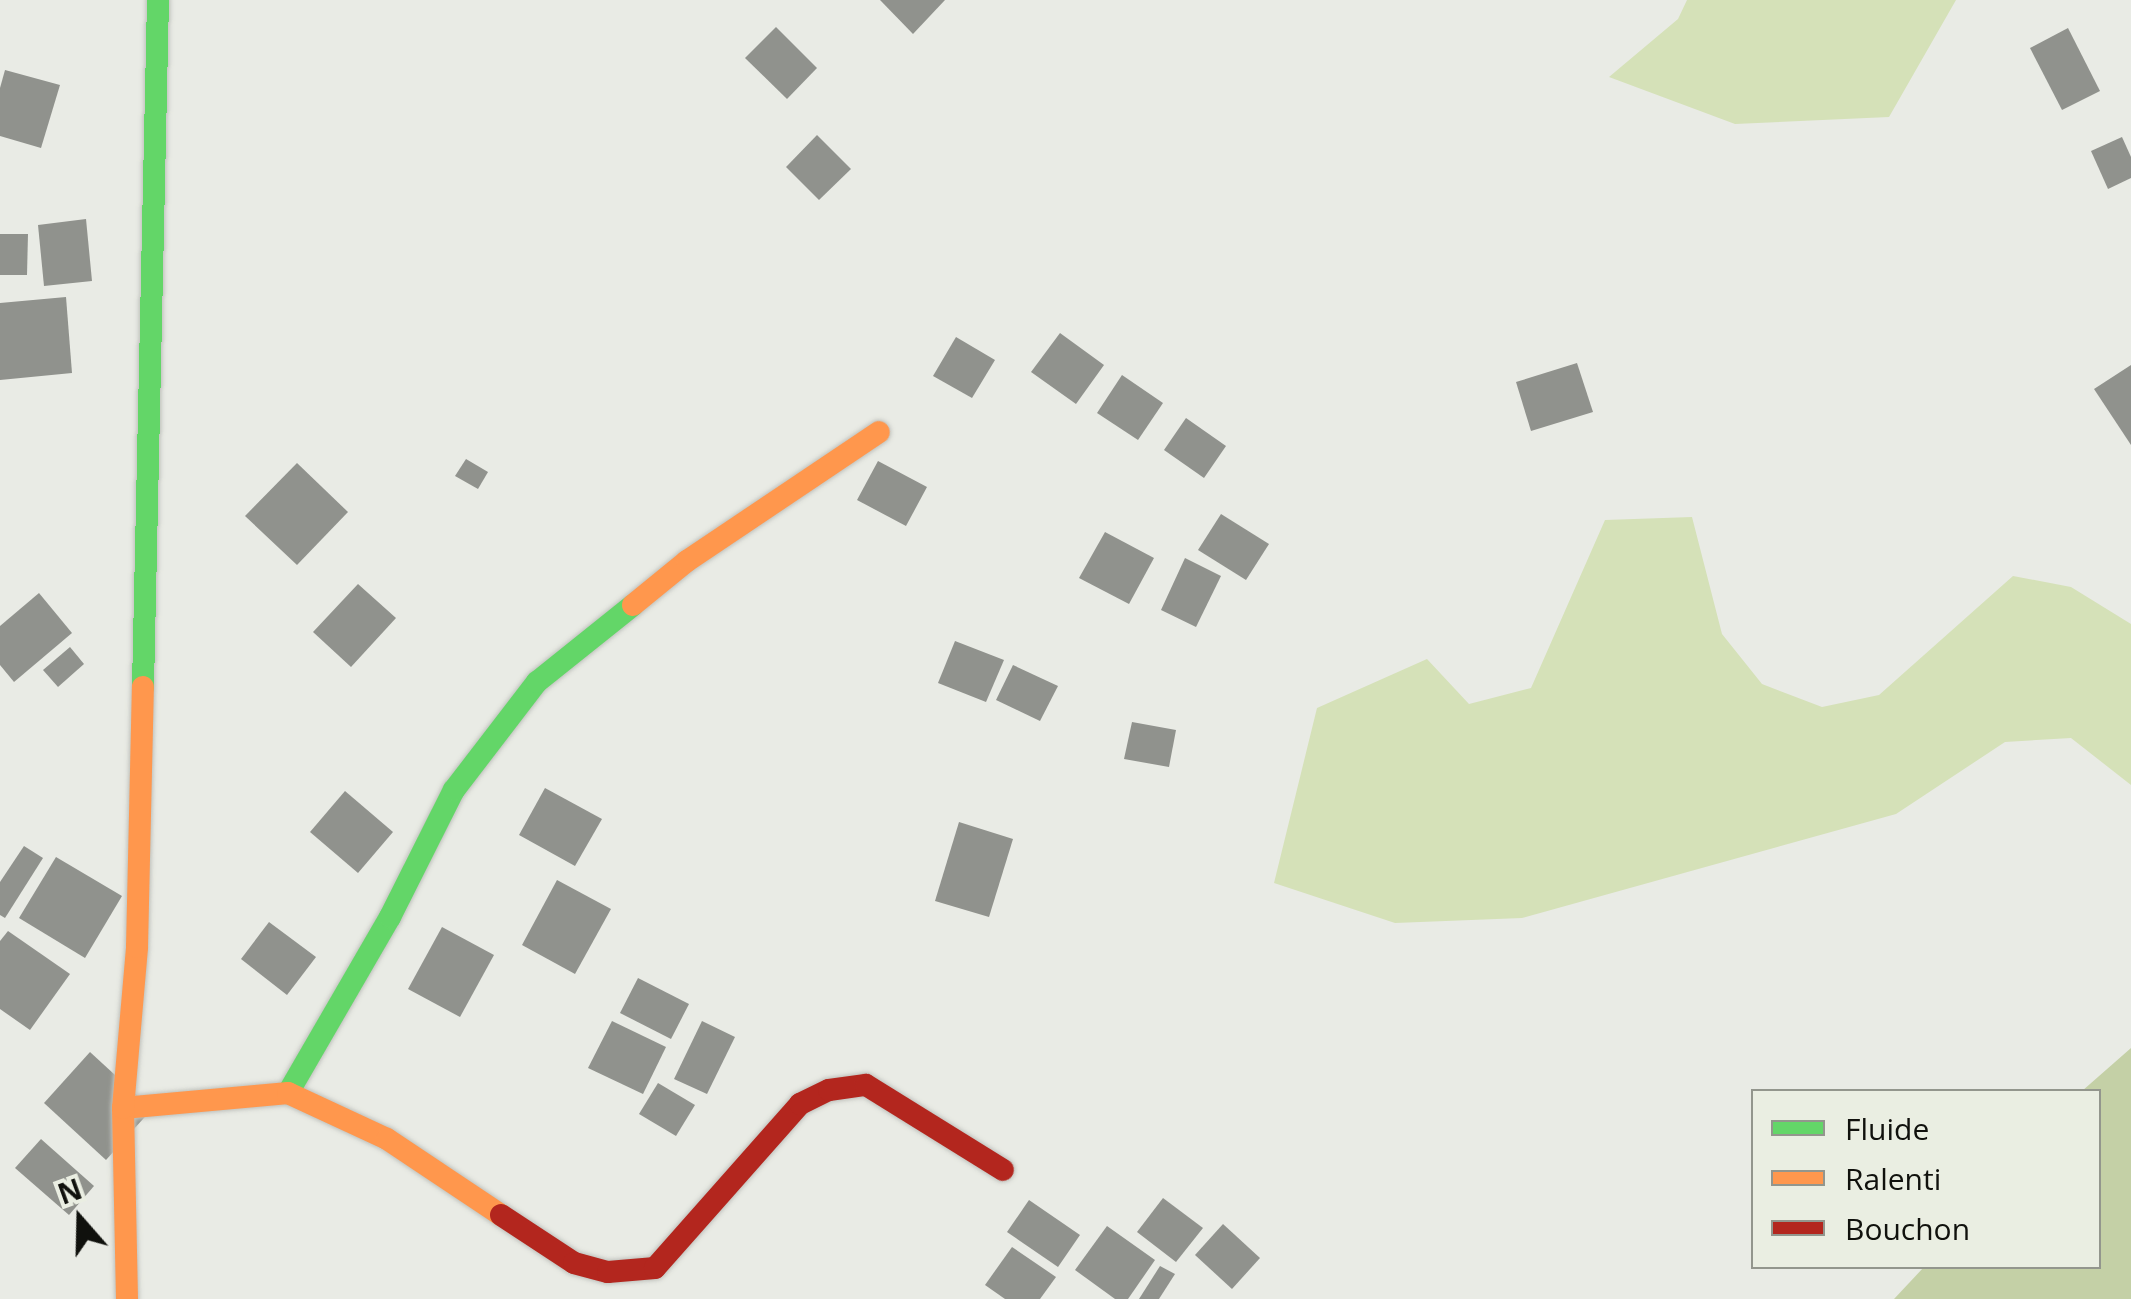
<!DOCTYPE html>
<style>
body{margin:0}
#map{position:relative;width:2131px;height:1299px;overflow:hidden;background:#e9ebe5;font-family:"Open Sans",sans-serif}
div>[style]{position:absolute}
.green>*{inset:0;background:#d5e1b8}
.forest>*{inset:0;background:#c4d0a6}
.building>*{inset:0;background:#90928d}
.roads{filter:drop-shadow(0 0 2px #c0c2bd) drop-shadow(0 0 2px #c0c2bd)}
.fast>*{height:22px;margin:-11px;padding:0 11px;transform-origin:11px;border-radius:11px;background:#63d668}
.slow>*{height:22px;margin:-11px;padding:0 11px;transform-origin:11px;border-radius:11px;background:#ff974d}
.jam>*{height:22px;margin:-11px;padding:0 11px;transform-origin:11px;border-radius:11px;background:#b3261e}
span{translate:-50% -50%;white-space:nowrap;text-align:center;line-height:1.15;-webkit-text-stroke:10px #eaeee2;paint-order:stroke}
.legend{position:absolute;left:1751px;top:1089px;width:350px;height:180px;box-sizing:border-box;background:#eaeee2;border:2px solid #93968d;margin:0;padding:12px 18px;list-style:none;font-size:30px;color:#10110d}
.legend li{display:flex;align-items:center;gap:20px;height:50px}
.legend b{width:50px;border:2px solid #93968d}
.north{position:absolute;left:30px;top:1169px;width:100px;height:100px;-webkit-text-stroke:8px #eaeee2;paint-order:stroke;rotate:340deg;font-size:28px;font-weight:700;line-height:40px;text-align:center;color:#10110d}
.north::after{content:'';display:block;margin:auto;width:35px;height:45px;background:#10110d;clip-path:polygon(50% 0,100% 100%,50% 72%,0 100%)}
</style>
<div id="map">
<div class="green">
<i style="clip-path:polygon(1687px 0,1956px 0,1889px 117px,1735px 124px,1609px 77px,1678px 19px)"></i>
<i style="clip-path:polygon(1692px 517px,1722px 634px,1762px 684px,1822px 707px,1879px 695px,2013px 576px,2071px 587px,2131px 624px,2131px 785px,2071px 738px,2005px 742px,1896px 814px,1522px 918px,1395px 923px,1274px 883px,1317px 708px,1427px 659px,1469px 704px,1531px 688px,1605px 520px)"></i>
</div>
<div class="forest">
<i style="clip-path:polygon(2131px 1048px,2131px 1299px,1894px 1299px,1924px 1267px,2098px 1266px,2098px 1092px,2082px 1091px)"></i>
</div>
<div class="building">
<i style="clip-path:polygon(880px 0,945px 0,913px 34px)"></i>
<i style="clip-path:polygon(776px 27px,817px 68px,787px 99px,745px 58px)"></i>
<i style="clip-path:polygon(2068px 28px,2100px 91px,2062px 110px,2030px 48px)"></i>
<i style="clip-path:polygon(5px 70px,60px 85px,41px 148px,0 136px,0 88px)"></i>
<i style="clip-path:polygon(817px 135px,851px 169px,819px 200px,786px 167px)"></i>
<i style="clip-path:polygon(2122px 137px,2131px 157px,2131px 178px,2108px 189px,2091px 151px)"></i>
<i style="clip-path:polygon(86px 219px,92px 281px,44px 286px,38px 225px)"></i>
<i style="clip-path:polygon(0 234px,28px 234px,27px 275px,0 275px)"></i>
<i style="clip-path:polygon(66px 297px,72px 373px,0 380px,0 303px)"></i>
<i style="clip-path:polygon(1060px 333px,1104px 365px,1076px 404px,1031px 372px)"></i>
<i style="clip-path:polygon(956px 337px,995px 360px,972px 398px,933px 376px)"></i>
<i style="clip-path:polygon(1577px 363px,1593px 412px,1531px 431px,1516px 382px)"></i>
<i style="clip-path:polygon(2131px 365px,2131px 445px,2094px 389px)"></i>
<i style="clip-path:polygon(1122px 375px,1163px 403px,1138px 440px,1097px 413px)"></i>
<i style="clip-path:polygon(1186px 418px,1226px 446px,1204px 478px,1164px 450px)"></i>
<i style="clip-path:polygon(466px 459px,488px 472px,478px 489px,455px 476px)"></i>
<i style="clip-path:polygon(878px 461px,927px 487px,906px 526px,857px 500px)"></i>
<i style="clip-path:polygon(297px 463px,348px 512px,297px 565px,245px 516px)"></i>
<i style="clip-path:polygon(1221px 514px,1269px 544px,1246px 580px,1198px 550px)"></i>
<i style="clip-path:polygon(1105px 532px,1154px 558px,1129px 604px,1079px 578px)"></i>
<i style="clip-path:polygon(1185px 558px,1221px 576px,1196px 627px,1161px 610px)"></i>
<i style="clip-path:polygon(358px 584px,396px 618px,351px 667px,313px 632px)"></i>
<i style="clip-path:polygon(39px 593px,72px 633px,14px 682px,0 665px,0 626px)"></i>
<i style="clip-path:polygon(955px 641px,1004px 660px,986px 702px,938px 683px)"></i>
<i style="clip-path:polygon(70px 647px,84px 664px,58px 687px,43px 670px)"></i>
<i style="clip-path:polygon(1013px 665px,1058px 686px,1040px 721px,996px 700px)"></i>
<i style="clip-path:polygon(1132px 722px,1176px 730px,1169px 767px,1124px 759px)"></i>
<i style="clip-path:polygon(545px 788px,602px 819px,575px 866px,519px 835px)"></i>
<i style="clip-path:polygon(345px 791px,393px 832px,358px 873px,310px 832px)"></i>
<i style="clip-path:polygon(959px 822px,1013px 839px,989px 917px,935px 901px)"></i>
<i style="clip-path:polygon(24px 846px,43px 858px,5px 918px,0 915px,0 882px)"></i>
<i style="clip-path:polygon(56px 857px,122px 896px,85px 958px,19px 918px)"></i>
<i style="clip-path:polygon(557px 880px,611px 909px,575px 974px,522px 945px)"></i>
<i style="clip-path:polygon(269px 922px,316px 957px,287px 995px,241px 959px)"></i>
<i style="clip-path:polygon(442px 927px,494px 955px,460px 1017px,408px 989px)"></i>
<i style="clip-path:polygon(8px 931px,70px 974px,30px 1030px,0 1009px,0 941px)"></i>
<i style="clip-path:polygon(638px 978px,689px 1004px,671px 1039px,620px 1013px)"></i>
<i style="clip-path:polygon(612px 1021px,666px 1047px,643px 1094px,588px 1068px)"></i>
<i style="clip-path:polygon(702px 1021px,735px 1037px,707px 1094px,674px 1079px)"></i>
<i style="clip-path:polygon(90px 1052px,152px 1109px,106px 1160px,44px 1103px)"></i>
<i style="clip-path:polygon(658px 1083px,695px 1105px,676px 1136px,639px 1114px)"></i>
<i style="clip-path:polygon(41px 1139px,94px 1186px,69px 1215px,15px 1168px)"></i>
<i style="clip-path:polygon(1163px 1198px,1203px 1228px,1176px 1262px,1137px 1232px)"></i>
<i style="clip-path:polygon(1029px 1200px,1080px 1235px,1058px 1267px,1007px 1232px)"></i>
<i style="clip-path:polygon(1223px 1224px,1260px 1258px,1232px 1289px,1195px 1255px)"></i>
<i style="clip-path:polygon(1107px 1226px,1155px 1260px,1128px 1299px,1115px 1299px,1075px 1270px)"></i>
<i style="clip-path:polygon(1012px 1247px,1056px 1277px,1040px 1299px,1005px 1299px,985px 1285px)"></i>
<i style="clip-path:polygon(1160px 1266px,1175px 1274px,1159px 1299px,1139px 1299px)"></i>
</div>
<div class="roads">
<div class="fast">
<i style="left:143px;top:687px;width:687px;rotate:-88.75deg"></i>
<i style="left:288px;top:1093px;width:203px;rotate:-59.9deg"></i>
<i style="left:390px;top:917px;width:142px;rotate:-63.3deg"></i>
<i style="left:454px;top:790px;width:136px;rotate:-52.5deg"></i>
<i style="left:537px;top:682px;width:123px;rotate:-38.7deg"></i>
</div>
<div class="slow">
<i style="left:633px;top:605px;width:70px;rotate:-39.2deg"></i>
<i style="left:687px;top:561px;width:231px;rotate:-33.9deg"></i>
<i style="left:123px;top:1108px;width:166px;rotate:-5.2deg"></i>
<i style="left:288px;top:1093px;width:109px;rotate:24.9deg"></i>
<i style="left:387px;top:1139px;width:137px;rotate:33.7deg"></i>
<i style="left:127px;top:1299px;width:191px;rotate:-91.2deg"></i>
<i style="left:123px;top:1108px;width:162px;rotate:-85deg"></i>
<i style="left:137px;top:947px;width:260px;rotate:-88.7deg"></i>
</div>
<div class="jam">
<i style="left:501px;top:1215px;width:87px;rotate:33.3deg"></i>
<i style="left:574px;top:1263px;width:35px;rotate:15deg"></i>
<i style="left:608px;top:1272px;width:47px;rotate:-4.9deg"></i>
<i style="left:655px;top:1268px;width:219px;rotate:-48.5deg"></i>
<i style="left:800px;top:1104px;width:32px;rotate:-26deg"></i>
<i style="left:829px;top:1090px;width:37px;rotate:-8deg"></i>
<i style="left:866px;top:1085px;width:161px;rotate:31.8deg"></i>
</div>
</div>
<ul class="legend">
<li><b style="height:12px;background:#63d668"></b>Fluide</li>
<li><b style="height:12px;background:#ff974d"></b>Ralenti</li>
<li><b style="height:12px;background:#b3261e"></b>Bouchon</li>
</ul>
<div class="north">N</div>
</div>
